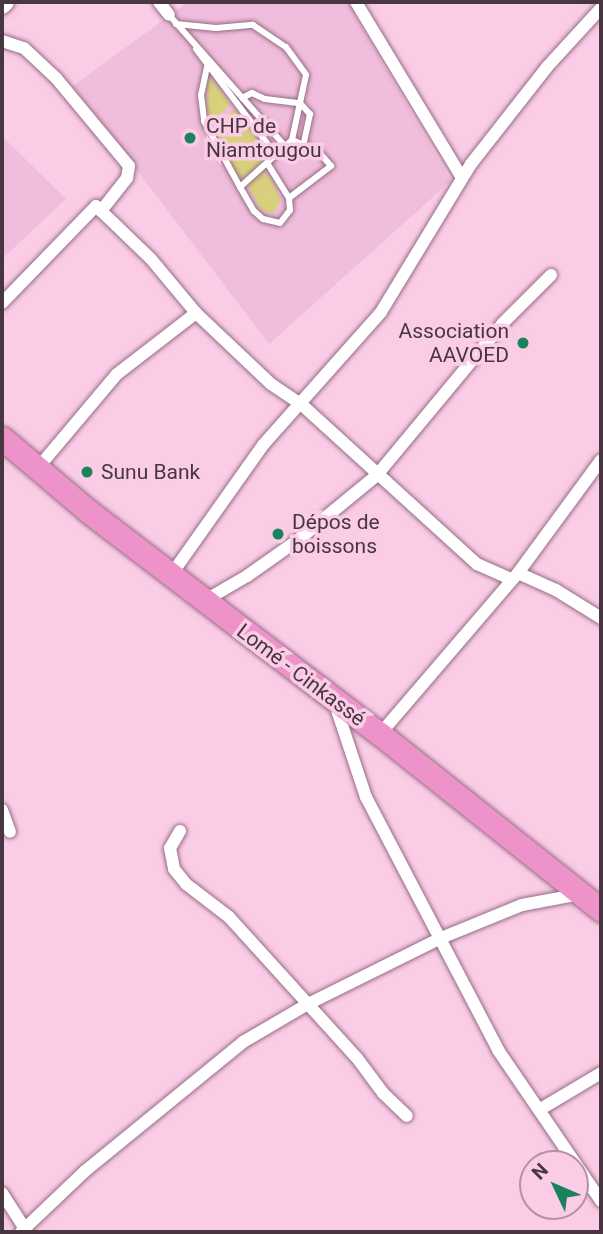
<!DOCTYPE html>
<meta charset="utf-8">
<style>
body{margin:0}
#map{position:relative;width:603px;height:1234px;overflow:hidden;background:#fbcce6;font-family:Roboto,sans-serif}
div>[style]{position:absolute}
.built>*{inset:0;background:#f1bddc}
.green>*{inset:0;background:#d9d07d}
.roads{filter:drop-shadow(0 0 2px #976d86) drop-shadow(0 0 2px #976d86)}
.lane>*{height:6px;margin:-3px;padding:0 3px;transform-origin:3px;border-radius:3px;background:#fff}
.street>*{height:12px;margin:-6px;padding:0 6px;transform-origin:6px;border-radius:6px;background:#fff}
.secondary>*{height:18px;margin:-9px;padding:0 9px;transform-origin:9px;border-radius:9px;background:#fff}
.highway>*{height:23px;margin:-11.5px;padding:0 11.5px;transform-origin:11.5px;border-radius:11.5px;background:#ee93ca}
.dots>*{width:19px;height:19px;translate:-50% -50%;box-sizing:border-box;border:4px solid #fbcce6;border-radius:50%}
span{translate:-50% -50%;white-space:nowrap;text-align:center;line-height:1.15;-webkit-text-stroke:7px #fbcce6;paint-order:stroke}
.poi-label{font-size:21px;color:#483640}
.left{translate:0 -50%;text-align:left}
.right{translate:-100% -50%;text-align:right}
.street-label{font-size:21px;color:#483640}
.frame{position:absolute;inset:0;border:4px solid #483640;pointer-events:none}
.north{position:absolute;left:519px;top:1150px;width:70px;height:70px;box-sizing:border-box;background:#fbcce6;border:2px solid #b390a4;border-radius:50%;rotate:314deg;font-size:19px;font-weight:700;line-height:28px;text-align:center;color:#483640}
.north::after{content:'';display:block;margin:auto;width:24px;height:32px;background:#1a825d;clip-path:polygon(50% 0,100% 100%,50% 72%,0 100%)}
</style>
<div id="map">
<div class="built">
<i style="clip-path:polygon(188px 2px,347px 2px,451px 181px,269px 344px,73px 86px)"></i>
<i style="clip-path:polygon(2px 136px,66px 199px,2px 259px)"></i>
</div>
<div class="green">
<i style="clip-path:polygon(208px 75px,231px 104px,211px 123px,206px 106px)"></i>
<i style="clip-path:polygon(235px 109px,257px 137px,264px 152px,261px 163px,240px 180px,213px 127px)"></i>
<i style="clip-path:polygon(263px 171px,270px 177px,281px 200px,273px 214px,260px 209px,247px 184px)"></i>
</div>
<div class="roads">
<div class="lane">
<i style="left:169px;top:15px;width:175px;rotate:48.5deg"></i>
<i style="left:176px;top:24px;width:40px;rotate:5.7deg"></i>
<i style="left:216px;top:28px;width:37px;rotate:-5deg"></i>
<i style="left:253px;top:25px;width:40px;rotate:34deg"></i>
<i style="left:286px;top:47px;width:34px;rotate:54deg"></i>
<i style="left:306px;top:75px;width:66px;rotate:102.2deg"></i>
<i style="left:292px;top:140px;width:70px;rotate:137.9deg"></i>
<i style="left:240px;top:187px;width:28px;rotate:60deg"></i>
<i style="left:254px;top:211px;width:12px;rotate:42deg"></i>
<i style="left:263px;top:219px;width:17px;rotate:13deg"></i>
<i style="left:280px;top:223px;width:16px;rotate:-52deg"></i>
<i style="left:290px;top:210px;width:12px;rotate:-95deg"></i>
<i style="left:289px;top:198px;width:40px;rotate:-122deg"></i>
<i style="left:196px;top:49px;width:131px;rotate:53deg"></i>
<i style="left:207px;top:67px;width:29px;rotate:102deg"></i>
<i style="left:201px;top:95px;width:26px;rotate:83deg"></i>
<i style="left:204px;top:121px;width:75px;rotate:61.4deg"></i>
<i style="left:242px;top:98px;width:11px;rotate:-27deg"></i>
<i style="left:252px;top:93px;width:14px;rotate:25deg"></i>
<i style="left:265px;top:99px;width:35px;rotate:7deg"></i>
<i style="left:300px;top:103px;width:15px;rotate:48deg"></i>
<i style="left:310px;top:114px;width:30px;rotate:102deg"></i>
<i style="left:289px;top:198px;width:53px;rotate:-37.3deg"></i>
<i style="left:331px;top:166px;width:20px;rotate:-131deg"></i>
<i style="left:318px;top:151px;width:28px;rotate:-157deg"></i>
</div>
<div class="street">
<i style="left:159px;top:2px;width:16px;rotate:52deg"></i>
<i style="left:356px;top:2px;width:205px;rotate:58.9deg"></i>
<i style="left:2px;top:41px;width:23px;rotate:18deg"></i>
<i style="left:24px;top:48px;width:44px;rotate:43.2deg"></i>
<i style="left:56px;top:78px;width:114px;rotate:50.3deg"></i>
<i style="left:129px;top:166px;width:12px;rotate:99deg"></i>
<i style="left:127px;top:178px;width:42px;rotate:128.2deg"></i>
<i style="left:2px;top:303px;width:135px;rotate:-45.9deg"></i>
<i style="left:96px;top:206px;width:76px;rotate:43.9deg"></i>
<i style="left:151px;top:259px;width:70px;rotate:50.2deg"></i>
<i style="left:196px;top:313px;width:103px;rotate:43.4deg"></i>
<i style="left:271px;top:384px;width:36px;rotate:34deg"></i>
<i style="left:301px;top:404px;width:238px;rotate:42.3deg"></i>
<i style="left:477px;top:564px;width:37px;rotate:24deg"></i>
<i style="left:37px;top:469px;width:124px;rotate:-49.9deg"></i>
<i style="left:117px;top:374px;width:100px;rotate:-37.7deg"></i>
<i style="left:518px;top:573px;width:42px;rotate:24.1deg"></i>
<i style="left:556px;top:590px;width:53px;rotate:31.9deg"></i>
<i style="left:171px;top:575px;width:159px;rotate:-54.7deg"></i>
<i style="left:263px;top:445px;width:178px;rotate:-48.4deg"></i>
<i style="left:381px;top:312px;width:173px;rotate:-58.7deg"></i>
<i style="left:471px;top:164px;width:123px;rotate:-51.9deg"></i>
<i style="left:547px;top:67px;width:80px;rotate:-47.5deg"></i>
<i style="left:204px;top:601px;width:50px;rotate:-30.2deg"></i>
<i style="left:247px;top:576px;width:62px;rotate:-35.2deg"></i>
<i style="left:298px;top:540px;width:102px;rotate:-39.4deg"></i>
<i style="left:377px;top:475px;width:197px;rotate:-50.3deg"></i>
<i style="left:503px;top:323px;width:68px;rotate:-45deg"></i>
<i style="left:335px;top:704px;width:98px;rotate:71.6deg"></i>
<i style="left:366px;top:797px;width:285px;rotate:62.4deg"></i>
<i style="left:498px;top:1050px;width:183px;rotate:55.7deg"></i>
<i style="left:380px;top:734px;width:212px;rotate:-49.4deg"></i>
<i style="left:518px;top:573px;width:140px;rotate:-53.7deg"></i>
<i style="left:2px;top:810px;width:23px;rotate:70deg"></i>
<i style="left:180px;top:831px;width:20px;rotate:120deg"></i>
<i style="left:170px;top:848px;width:21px;rotate:79deg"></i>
<i style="left:174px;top:869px;width:19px;rotate:51deg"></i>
<i style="left:186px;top:884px;width:54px;rotate:37.5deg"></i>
<i style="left:229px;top:917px;width:190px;rotate:47.8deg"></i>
<i style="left:357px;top:1058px;width:44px;rotate:53.4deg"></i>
<i style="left:383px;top:1093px;width:33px;rotate:44deg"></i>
<i style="left:539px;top:1110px;width:72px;rotate:-30.8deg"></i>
<i style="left:2px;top:1193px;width:46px;rotate:57.3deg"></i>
<i style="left:21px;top:1232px;width:88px;rotate:-43.6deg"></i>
<i style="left:85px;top:1171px;width:204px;rotate:-39.2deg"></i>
<i style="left:243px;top:1042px;width:73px;rotate:-30.4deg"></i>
<i style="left:306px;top:1005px;width:151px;rotate:-26.4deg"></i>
<i style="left:441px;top:938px;width:87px;rotate:-22.2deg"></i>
<i style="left:522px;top:905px;width:59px;rotate:-10.7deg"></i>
</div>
<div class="secondary">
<i style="left:2px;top:5px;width:4px;rotate:-45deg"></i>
</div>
<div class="highway">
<i style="left:2px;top:438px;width:113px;rotate:40.3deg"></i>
<i style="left:88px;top:511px;width:367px;rotate:37.4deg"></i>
<i style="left:380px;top:734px;width:283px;rotate:38.5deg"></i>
</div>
</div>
<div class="dots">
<i style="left:190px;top:138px;background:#1a825d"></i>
<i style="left:523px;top:343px;background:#1a825d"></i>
<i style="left:87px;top:472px;background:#1a825d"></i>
<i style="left:278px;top:534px;background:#1a825d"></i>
</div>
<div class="poi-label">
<span class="left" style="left:206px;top:138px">CHP de<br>Niamtougou</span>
<span class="right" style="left:509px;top:343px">Association<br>AAVOED</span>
<span class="left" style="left:101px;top:472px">Sunu Bank</span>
<span class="left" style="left:292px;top:534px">Dépos de<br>boissons</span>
</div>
<div class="street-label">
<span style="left:301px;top:675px;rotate:37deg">Lomé - Cinkassé</span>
</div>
<div class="frame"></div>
<div class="north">N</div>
</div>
